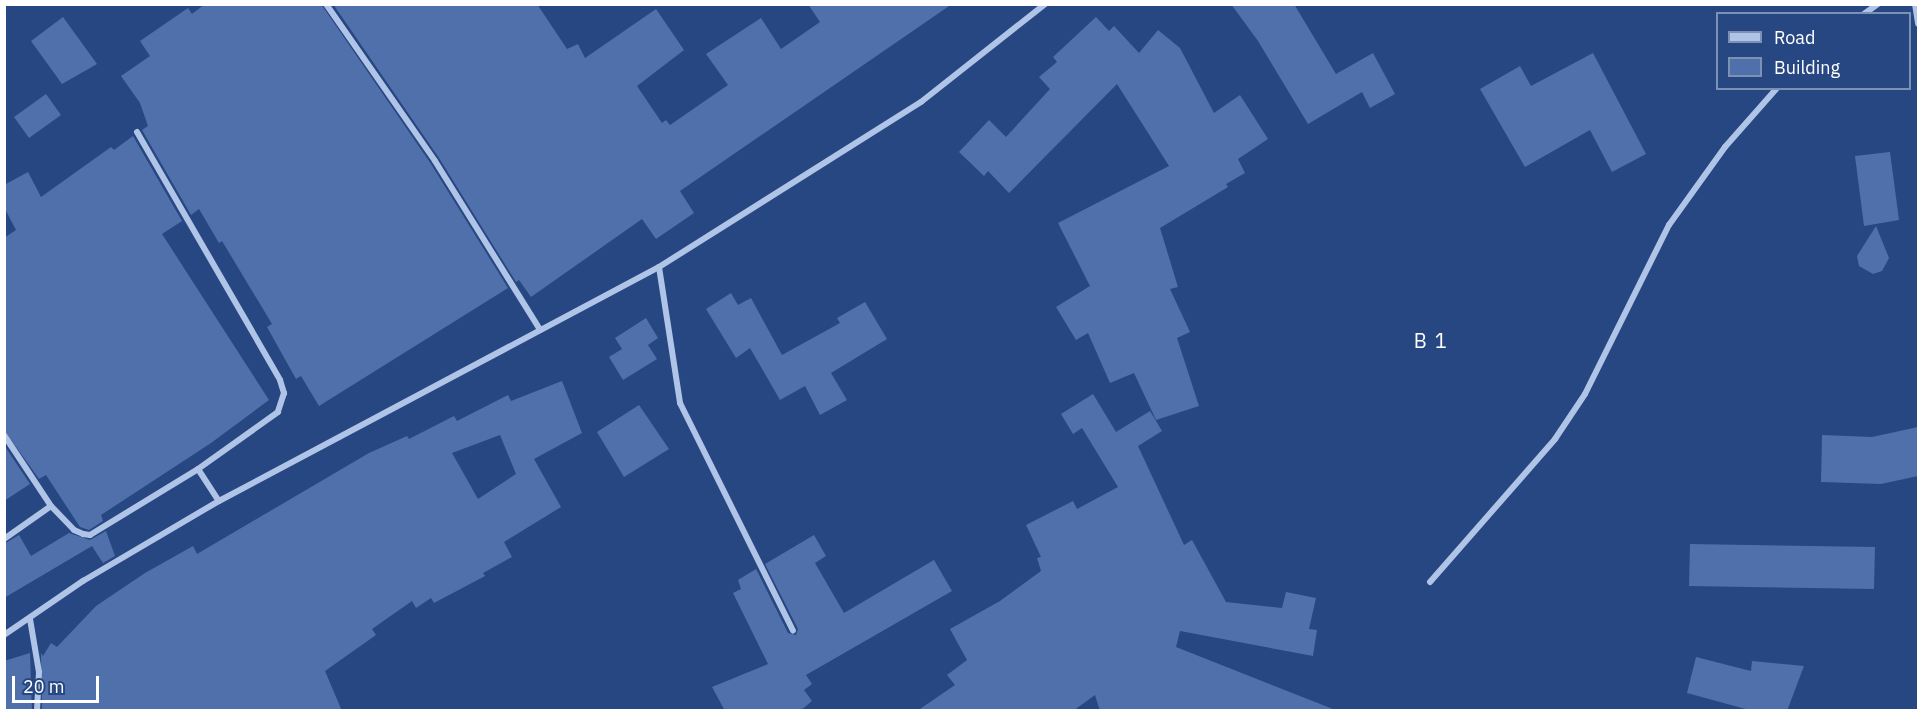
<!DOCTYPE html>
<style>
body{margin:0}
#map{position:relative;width:1923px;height:715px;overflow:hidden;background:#274782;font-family:"IBM Plex Sans",sans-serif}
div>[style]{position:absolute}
.building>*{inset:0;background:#5070ab}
.street>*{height:6px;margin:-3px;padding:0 3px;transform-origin:3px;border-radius:3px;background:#b0c4e7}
span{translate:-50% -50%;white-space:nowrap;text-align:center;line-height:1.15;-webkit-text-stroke:4.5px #274782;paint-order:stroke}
.quarter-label{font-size:20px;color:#fff;letter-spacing:1.5px}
.frame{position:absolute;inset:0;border:6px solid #fff;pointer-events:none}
.legend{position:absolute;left:1716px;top:12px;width:195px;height:78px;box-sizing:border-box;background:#274782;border:2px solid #7d91b4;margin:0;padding:8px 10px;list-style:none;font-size:18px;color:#fff}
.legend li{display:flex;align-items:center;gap:12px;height:30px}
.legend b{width:30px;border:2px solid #7d91b4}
.scale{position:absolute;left:12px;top:676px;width:87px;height:27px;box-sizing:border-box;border:3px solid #fff;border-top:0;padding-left:8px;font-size:18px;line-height:21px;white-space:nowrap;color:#fff;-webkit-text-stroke:4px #274782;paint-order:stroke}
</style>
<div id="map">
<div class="building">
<i style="clip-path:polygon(205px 4px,321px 4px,431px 164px,508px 288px,319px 406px,301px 376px,296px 379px,267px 327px,272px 324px,222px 241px,219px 243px,199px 209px,191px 215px,142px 130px,148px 126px,140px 103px,121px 76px,150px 56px,140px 41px,188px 8px,192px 14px)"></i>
<i style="clip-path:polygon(333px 4px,537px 4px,567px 49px,578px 44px,585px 58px,656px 9px,684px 50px,637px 86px,662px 123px,666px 120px,670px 125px,728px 85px,706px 54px,761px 18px,781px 49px,820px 22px,808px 4px,952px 4px,680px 191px,694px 213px,656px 239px,642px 219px,531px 297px,519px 280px,516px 282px,439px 158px)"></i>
<i style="clip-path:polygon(1231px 4px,1294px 4px,1336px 74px,1373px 53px,1395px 94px,1370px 108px,1362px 92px,1308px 124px,1258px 41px)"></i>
<i style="clip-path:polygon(63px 17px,97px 64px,62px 84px,31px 41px)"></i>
<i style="clip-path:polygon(1096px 17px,1109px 31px,1114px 26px,1139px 53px,1158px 30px,1180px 48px,1214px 113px,1240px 95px,1268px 139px,1238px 159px,1245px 173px,1226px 184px,1228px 187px,1160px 228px,1178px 287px,1170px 289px,1190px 332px,1177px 338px,1199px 406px,1156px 420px,1134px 373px,1110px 383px,1088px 333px,1076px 340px,1056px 307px,1090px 286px,1058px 223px,1169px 166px,1117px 84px,1009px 193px,988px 171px,984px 176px,959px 152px,989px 120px,1006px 137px,1050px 89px,1039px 77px,1057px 62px,1053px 57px)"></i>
<i style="clip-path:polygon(1593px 53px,1646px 154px,1612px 172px,1590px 130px,1525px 167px,1480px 89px,1520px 66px,1531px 86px)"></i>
<i style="clip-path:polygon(46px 94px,61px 115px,29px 138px,14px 117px)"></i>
<i style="clip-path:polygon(133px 136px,182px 221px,162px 234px,269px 400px,211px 443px,101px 515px,103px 521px,89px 530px,80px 527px,46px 475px,39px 479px,4px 430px,4px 238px,16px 230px,4px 207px,4px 185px,28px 172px,41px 197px,111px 147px,114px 150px)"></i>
<i style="clip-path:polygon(1890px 152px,1899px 220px,1864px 226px,1855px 156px)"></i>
<i style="clip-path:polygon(1876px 226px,1889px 258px,1882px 271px,1873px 274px,1859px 266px,1857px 256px)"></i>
<i style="clip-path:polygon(731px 293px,738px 305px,751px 298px,782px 355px,840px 323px,837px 318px,865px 302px,887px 339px,831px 373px,847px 400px,820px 415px,805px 386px,780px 400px,750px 348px,736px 358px,706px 309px)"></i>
<i style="clip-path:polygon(646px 318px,658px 338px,648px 345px,657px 359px,623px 380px,609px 357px,622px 349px,615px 338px)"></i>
<i style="clip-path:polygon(evenodd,562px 381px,582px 433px,534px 459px,561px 507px,504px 542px,512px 557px,483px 573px,485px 576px,434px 603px,431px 598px,416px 608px,412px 601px,372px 629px,376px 635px,325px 671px,342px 711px,42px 711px,41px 653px,43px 656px,51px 643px,57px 647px,96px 606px,145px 573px,193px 546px,197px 554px,369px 453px,407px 436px,409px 439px,454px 416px,457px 421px,508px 395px,511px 401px,562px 381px,500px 435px,516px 474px,478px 499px,452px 453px,500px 435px)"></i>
<i style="clip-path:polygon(1093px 394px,1116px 432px,1150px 411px,1162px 431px,1138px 446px,1184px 545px,1192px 540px,1226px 602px,1282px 608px,1286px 592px,1316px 598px,1309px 629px,1317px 630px,1313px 656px,1180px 631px,1176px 647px,1338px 711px,1100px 711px,1095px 695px,1073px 711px,917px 711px,955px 685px,947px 675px,967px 660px,950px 629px,1000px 601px,1041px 571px,1037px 558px,1041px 557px,1026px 525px,1073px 501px,1077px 509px,1118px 487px,1082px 428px,1073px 434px,1061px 414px)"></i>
<i style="clip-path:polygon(639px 405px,669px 449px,624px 477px,597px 432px)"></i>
<i style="clip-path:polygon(1918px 427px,1918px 476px,1881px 484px,1821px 482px,1822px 435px,1872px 437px)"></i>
<i style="clip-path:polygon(4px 445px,30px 484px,4px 501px)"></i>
<i style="clip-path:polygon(106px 531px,115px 556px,103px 563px,92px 546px,4px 598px,4px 544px,19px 535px,31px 556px,69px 533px,90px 540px)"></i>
<i style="clip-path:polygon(814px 535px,826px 556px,815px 563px,844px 613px,934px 560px,952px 591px,806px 675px,812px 684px,804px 690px,812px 701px,800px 711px,725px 711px,712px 687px,768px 664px,733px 593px,741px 589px,738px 580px,756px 569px,788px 633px,796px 635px,798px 629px,765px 564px)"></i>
<i style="clip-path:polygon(1690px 544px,1875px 547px,1874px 589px,1689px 586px)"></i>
<i style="clip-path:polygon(30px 653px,32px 711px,4px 711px,4px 661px)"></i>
<i style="clip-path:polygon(1696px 657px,1751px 671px,1752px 661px,1804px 666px,1787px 711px,1753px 711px,1687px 693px)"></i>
</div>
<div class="street">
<i style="left:326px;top:4px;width:191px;rotate:55.2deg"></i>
<i style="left:435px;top:161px;width:199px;rotate:58.1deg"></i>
<i style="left:1915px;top:4px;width:20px;rotate:81deg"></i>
<i style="left:1864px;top:14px;width:17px;rotate:-36deg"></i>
<i style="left:137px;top:132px;width:286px;rotate:60deg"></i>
<i style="left:280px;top:380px;width:14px;rotate:73deg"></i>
<i style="left:284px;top:393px;width:20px;rotate:108deg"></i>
<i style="left:278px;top:412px;width:98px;rotate:144.5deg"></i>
<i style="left:198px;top:469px;width:38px;rotate:57deg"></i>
<i style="left:659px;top:267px;width:138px;rotate:81.2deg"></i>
<i style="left:680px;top:403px;width:254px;rotate:63.6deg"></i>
<i style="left:4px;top:435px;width:85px;rotate:56.5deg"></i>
<i style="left:51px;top:506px;width:33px;rotate:46deg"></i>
<i style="left:74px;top:530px;width:10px;rotate:24deg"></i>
<i style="left:83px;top:534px;width:7px;rotate:8deg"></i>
<i style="left:90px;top:535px;width:127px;rotate:-31.4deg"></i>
<i style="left:4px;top:539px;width:57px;rotate:-35.1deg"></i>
<i style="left:1430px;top:582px;width:190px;rotate:-48.8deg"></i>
<i style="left:1555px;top:439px;width:54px;rotate:-56.3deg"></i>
<i style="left:1585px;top:394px;width:189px;rotate:-63.6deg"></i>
<i style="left:1669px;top:225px;width:96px;rotate:-54.3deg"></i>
<i style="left:1725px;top:147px;width:79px;rotate:-48.6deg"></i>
<i style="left:30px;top:619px;width:54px;rotate:80.4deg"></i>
<i style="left:39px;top:672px;width:38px;rotate:93deg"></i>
<i style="left:4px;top:635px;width:96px;rotate:-34.4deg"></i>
<i style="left:83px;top:581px;width:158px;rotate:-30.5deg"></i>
<i style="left:219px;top:501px;width:498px;rotate:-28deg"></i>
<i style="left:659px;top:267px;width:310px;rotate:-32.2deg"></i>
<i style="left:921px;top:102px;width:158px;rotate:-38.3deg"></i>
</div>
<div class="quarter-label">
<span style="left:1431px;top:340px">B 1</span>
</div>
<div class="frame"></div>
<ul class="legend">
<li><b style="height:8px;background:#b0c4e7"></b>Road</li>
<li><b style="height:16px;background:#5070ab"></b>Building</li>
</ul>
<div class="scale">20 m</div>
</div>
